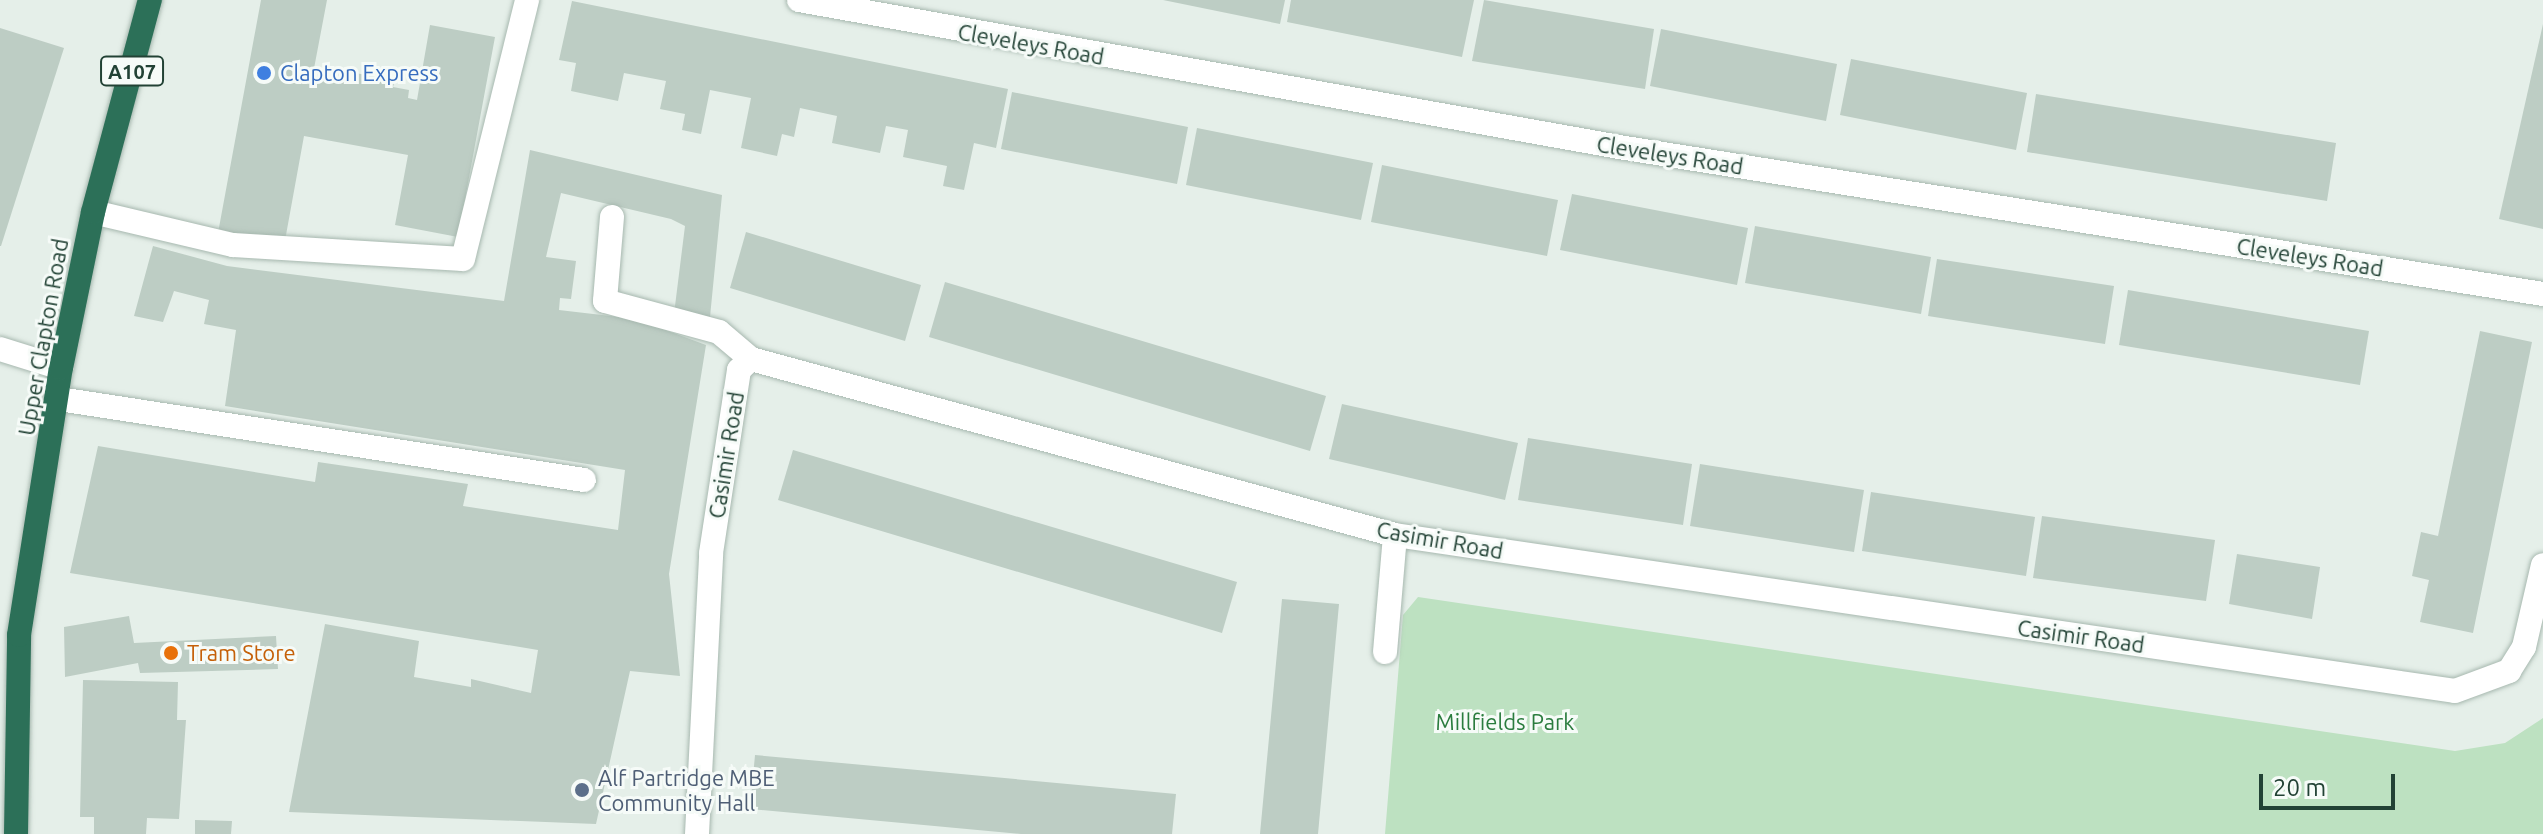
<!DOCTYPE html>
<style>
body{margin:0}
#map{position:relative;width:2543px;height:834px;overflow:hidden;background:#e5efe9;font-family:Ubuntu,sans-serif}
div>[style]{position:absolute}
.green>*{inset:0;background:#bde1c1}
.building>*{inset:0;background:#bdcdc4}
.roads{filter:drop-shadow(0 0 2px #a7b8af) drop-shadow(0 0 2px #a7b8af)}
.lane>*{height:24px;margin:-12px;padding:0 12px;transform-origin:12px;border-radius:12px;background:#fff}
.street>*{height:24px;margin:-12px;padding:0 12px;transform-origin:12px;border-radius:12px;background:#fff}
.highway>*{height:24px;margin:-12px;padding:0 12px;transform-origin:12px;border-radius:12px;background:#2c7058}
.dots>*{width:22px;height:22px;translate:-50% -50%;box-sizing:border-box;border:4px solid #f6fbf8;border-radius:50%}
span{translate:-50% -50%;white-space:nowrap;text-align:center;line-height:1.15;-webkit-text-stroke:6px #f6fbf8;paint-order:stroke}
.shield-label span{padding:2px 6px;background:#f6fbf8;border:2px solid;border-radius:6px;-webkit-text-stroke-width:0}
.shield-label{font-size:20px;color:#224235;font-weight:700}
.street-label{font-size:22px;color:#224235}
.shop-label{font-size:22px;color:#366cbe}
.left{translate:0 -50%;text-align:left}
.food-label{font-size:22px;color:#c56008}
.park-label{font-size:22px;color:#2a7c3e}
.service-label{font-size:22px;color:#4e5e75}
.scale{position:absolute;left:2259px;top:774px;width:136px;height:36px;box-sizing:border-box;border:4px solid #224235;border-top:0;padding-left:10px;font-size:24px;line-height:28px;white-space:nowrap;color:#224235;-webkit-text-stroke:6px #f6fbf8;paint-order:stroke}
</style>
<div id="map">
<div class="green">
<i style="clip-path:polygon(1418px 597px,2455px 751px,2505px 743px,2543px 718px,2543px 834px,1385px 834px,1403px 615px)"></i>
</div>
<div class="building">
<i style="clip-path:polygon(261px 0,327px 0,312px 79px,343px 78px,344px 71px,395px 80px,393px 87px,409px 90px,408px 98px,417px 100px,430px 25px,495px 37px,458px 237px,395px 225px,408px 155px,304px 136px,284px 246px,218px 233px)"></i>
<i style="clip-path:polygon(1163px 0,1285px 0,1280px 24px)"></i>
<i style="clip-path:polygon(1291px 0,1474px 0,1462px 57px,1287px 22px)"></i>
<i style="clip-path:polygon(1484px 0,1654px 29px,1645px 89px,1472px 61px)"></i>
<i style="clip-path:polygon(572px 1px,1008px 89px,996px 148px,974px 143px,964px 190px,943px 186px,947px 166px,903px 157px,908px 130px,886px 126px,880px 153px,832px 143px,837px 116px,800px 108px,794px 137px,782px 134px,777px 156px,741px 148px,751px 98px,710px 90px,701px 134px,682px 130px,685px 114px,660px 109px,666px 81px,624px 73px,618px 101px,571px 91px,576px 63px,559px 60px)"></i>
<i style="clip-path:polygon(2543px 24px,2543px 229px,2499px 219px)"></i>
<i style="clip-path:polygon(0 28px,64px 48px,1px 246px,0 246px)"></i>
<i style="clip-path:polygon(1661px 29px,1837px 64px,1826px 121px,1650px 86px)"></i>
<i style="clip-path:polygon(1851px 59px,2027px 93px,2016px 150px,1840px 115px)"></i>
<i style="clip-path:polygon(1012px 92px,1188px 127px,1177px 184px,1001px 149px)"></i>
<i style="clip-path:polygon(2036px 94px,2336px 143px,2327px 201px,2027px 152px)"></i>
<i style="clip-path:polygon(1197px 128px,1373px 163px,1361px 220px,1186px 185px)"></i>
<i style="clip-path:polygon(530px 150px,722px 195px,710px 317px,674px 314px,685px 226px,671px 219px,561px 193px,546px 257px,576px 261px,571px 299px,560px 298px,559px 310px,636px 319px,706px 345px,669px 574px,680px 676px,630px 671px,596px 824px,289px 812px,325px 624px,419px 641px,414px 677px,471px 687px,471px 679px,531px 693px,538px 650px,70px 573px,98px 446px,315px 482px,318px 462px,468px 484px,463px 506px,618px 530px,625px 470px,225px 406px,236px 330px,204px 324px,209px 300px,174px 291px,163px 322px,134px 316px,153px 246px,227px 266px,504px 301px)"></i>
<i style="clip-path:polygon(1382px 165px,1558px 200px,1547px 256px,1371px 222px)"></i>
<i style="clip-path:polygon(1572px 194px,1748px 228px,1737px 285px,1560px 250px)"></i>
<i style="clip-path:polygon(1755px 226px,1931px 257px,1921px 314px,1745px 283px)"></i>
<i style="clip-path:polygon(746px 232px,921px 285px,905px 341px,730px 288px)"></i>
<i style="clip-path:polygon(1937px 259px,2114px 286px,2105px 344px,1928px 316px)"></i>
<i style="clip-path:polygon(945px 282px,1326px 396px,1310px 451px,929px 337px)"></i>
<i style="clip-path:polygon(2128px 290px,2369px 331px,2360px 385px,2119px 345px)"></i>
<i style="clip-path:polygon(2480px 331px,2532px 342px,2473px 633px,2420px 622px,2429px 580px,2412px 576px,2421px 532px,2438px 536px)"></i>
<i style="clip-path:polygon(1342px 404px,1518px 443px,1505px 500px,1329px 459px)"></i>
<i style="clip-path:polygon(1528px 438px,1692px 464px,1683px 525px,1518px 500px)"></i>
<i style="clip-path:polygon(793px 450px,1237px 582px,1222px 633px,778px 500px)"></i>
<i style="clip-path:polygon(1700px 464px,1864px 490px,1854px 552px,1690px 526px)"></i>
<i style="clip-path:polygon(1871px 492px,2035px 517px,2026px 576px,1862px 551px)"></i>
<i style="clip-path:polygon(2042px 516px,2215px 540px,2206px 601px,2033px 578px)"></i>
<i style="clip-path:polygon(2237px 554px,2320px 567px,2312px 619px,2229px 604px)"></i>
<i style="clip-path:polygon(1282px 599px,1339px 604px,1318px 834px,1260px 834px)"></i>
<i style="clip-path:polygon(129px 616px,134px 643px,276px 636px,278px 669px,140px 673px,138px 663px,65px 677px,64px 627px)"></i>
<i style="clip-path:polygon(83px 680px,178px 682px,177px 720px,186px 720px,179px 819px,147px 818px,146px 834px,94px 834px,94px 817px,80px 817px)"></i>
<i style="clip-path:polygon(755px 755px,1176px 794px,1172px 834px,1021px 834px,750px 809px)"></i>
<i style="clip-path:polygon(195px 820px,232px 821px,231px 834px,195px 834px)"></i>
</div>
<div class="roads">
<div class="lane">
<i style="left:93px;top:212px;width:144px;rotate:13.3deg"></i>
<i style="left:233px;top:245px;width:230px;rotate:3.5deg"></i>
<i style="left:463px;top:259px;width:267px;rotate:-76.1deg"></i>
<i style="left:612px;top:217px;width:84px;rotate:94.8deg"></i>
<i style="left:605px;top:301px;width:118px;rotate:15.2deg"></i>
<i style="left:719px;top:332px;width:42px;rotate:40.2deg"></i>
<i style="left:59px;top:399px;width:531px;rotate:8.77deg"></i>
<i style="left:1385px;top:652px;width:117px;rotate:-85.1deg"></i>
</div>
<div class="street">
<i style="left:799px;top:0;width:833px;rotate:10.16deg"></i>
<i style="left:1619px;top:147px;width:936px;rotate:9.04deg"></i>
<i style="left:0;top:349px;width:64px;rotate:17.3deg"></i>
<i style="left:697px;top:834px;width:281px;rotate:-87.1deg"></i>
<i style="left:711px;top:553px;width:185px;rotate:-81.3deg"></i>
<i style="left:739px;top:370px;width:16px;rotate:-43deg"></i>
<i style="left:751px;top:359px;width:668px;rotate:15.29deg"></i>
<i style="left:1395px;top:535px;width:1071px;rotate:8.37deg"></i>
<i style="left:2455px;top:691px;width:58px;rotate:-20.3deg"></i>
<i style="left:2509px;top:671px;width:28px;rotate:-58deg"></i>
<i style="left:2524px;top:647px;width:84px;rotate:-77deg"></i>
</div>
<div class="highway">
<i style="left:16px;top:834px;width:199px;rotate:-89.1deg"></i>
<i style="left:19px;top:635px;width:270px;rotate:-81.1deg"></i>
<i style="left:61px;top:368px;width:159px;rotate:-78.4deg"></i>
<i style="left:93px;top:212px;width:220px;rotate:-75deg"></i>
</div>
</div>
<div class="dots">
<i style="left:264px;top:73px;background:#3f7fe0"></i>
<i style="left:171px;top:653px;background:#e8710a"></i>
<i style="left:582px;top:790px;background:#5c6f8a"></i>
</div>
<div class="shield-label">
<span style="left:132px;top:71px">A107</span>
</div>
<div class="street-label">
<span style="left:1031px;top:44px;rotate:10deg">Cleveleys Road</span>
<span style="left:1670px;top:155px;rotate:9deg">Cleveleys Road</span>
<span style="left:2310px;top:257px;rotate:9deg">Cleveleys Road</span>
<span style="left:43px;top:337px;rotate:-80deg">Upper Clapton Road</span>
<span style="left:726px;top:455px;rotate:-81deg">Casimir Road</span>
<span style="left:1440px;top:540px;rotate:10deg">Casimir Road</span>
<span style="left:2081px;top:636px;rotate:8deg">Casimir Road</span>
</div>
<div class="shop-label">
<span class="left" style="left:280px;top:73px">Clapton Express</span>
</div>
<div class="food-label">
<span class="left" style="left:187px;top:653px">Tram Store</span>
</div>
<div class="park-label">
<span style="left:1505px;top:722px">Millfields Park</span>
</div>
<div class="service-label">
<span class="left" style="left:598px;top:790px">Alf Partridge MBE<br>Community Hall</span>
</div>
<div class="scale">20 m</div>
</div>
